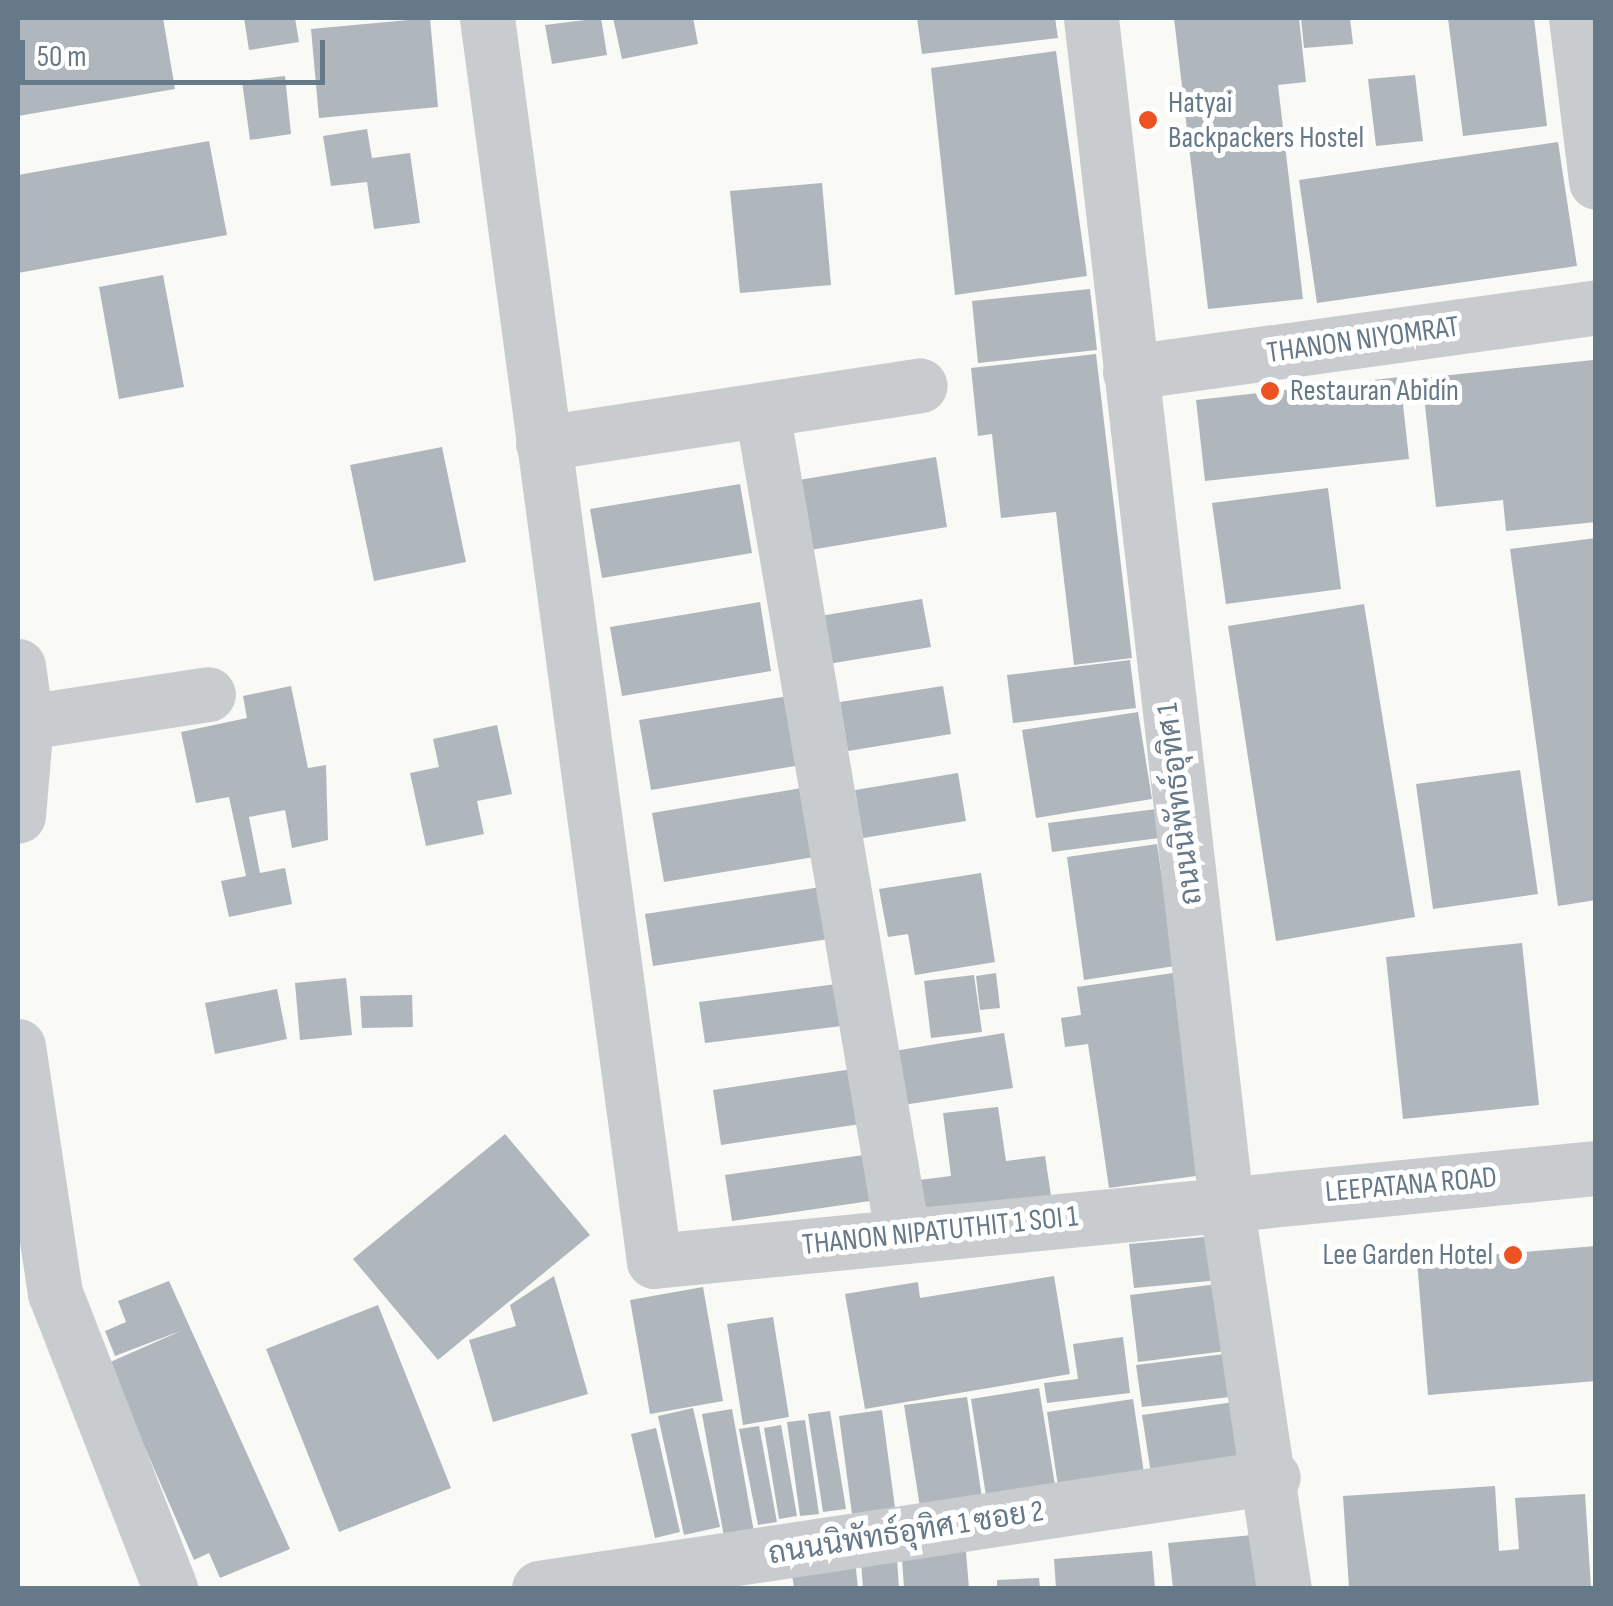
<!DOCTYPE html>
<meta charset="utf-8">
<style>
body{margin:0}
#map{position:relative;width:1613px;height:1606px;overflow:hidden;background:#f9f9f6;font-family:"Sofia Sans Condensed",Sarabun,sans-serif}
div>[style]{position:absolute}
.building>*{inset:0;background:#afb7bd}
.minor>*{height:55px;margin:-27.5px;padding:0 27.5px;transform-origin:27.5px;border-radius:27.5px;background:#c8cccf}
.dots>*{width:28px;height:28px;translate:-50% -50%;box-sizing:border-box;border:5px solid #fff;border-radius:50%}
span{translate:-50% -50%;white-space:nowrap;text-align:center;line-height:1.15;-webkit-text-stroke:10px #fff;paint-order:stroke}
.poi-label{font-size:30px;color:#667988}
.left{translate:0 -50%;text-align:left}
.right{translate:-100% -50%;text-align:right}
.street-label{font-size:30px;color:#667988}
.frame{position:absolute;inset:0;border:20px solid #667988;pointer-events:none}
.scale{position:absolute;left:20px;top:40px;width:305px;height:45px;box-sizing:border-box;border:5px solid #667988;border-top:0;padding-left:12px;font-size:30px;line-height:35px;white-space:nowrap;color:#667988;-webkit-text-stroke:8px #fff;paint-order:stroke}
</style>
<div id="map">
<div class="building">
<i style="clip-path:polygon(18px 18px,163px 18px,175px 89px,18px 116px)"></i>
<i style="clip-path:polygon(244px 18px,295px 18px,299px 42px,249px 50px)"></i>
<i style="clip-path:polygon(430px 18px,438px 107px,319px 118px,311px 29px)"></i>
<i style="clip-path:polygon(601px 18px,607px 55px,552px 64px,545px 25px)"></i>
<i style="clip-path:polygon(613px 18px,693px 18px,698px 44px,622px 59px)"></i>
<i style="clip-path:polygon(917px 18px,1055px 18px,1058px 38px,922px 54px)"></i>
<i style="clip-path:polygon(1174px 18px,1299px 18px,1306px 82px,1278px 85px,1303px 299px,1208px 309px)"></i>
<i style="clip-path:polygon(1301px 18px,1350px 18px,1353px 44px,1304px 48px)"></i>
<i style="clip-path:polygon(1448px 18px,1534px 18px,1547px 126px,1463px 136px)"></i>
<i style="clip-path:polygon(1056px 51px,1087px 276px,955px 295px,931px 68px)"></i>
<i style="clip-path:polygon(1415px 75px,1423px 141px,1376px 146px,1368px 79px)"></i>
<i style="clip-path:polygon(285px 76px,291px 134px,250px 140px,242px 81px)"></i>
<i style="clip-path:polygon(367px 129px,372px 158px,410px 153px,420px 223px,374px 229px,367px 182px,331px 186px,323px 136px)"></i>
<i style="clip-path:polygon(209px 141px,227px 235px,18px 273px,18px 175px)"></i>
<i style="clip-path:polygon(1558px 142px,1577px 266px,1317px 303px,1299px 180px)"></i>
<i style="clip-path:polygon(822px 183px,831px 285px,740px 293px,730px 191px)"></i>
<i style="clip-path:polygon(163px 275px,184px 387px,119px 399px,99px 287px)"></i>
<i style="clip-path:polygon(1090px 289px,1097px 350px,978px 363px,972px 301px)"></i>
<i style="clip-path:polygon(1096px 354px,1132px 658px,1074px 665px,1056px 512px,1001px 518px,992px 434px,978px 436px,971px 368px)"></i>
<i style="clip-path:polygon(1593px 360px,1596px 522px,1506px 531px,1503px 500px,1436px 507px,1422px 378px)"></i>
<i style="clip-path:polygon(1400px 377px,1409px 459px,1205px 481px,1196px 400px)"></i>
<i style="clip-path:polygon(442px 447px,466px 562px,374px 581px,350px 465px)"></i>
<i style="clip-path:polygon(936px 457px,947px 527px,798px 552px,787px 482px)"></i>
<i style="clip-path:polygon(740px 484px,752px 553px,602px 578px,590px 509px)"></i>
<i style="clip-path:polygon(1328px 488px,1341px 589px,1226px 604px,1212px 503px)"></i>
<i style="clip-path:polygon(1596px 538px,1596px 900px,1558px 906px,1510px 549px)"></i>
<i style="clip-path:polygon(922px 599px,931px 647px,828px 664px,820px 616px)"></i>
<i style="clip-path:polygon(760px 602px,771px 671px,622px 696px,610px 627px)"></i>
<i style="clip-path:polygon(1364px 604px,1415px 917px,1276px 941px,1228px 626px)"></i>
<i style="clip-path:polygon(1130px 660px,1136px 708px,1013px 723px,1007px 675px)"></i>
<i style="clip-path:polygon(291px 686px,308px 768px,326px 765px,328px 840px,292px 848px,285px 810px,249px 817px,260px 873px,285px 868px,292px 904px,229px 917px,221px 881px,246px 876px,229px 797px,196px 803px,181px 732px,247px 718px,243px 696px)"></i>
<i style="clip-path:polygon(943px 686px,951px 734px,848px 751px,840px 702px)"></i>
<i style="clip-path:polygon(789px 696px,801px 765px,651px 790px,639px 720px)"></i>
<i style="clip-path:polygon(1138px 712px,1152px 799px,1036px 818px,1022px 730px)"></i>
<i style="clip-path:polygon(497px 725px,512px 794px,477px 801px,484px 834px,426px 846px,410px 773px,439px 767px,433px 739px)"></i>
<i style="clip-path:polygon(1520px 770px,1538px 894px,1433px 909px,1416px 784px)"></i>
<i style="clip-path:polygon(958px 773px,966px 821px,863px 838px,855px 790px)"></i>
<i style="clip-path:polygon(802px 788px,814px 857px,664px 882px,652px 813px)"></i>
<i style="clip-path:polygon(1156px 809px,1159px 838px,1052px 852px,1048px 823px)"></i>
<i style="clip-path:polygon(1157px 844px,1175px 966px,1084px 980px,1067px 857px)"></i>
<i style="clip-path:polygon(981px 873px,995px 962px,915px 975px,908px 934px,888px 937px,879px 889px)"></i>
<i style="clip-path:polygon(834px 885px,842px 937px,653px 966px,645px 914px)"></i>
<i style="clip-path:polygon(1522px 943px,1539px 1105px,1403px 1119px,1386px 957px)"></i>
<i style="clip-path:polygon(996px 973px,1000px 1008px,980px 1010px,976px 976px)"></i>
<i style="clip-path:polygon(1173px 973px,1203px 1175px,1109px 1188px,1088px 1044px,1065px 1047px,1061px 1018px,1081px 1015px,1077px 987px)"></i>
<i style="clip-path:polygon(974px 975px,982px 1032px,931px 1038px,924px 981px)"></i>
<i style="clip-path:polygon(346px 978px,352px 1035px,300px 1040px,295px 983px)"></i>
<i style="clip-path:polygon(852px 982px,857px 1024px,705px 1043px,699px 1002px)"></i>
<i style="clip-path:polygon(277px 989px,287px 1039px,215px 1054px,205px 1003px)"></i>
<i style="clip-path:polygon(412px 995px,413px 1027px,362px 1028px,360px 996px)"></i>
<i style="clip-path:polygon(1004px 1033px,1013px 1088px,903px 1105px,894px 1051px)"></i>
<i style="clip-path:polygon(859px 1068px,867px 1123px,721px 1145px,713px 1090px)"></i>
<i style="clip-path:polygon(998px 1107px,1006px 1161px,1045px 1156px,1051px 1196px,916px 1214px,911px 1181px,951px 1176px,943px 1113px)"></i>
<i style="clip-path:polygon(505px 1134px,590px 1235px,438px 1360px,353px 1259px)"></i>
<i style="clip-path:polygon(870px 1154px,877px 1200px,732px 1221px,725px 1175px)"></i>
<i style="clip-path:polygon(1215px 1236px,1220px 1280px,1134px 1288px,1129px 1244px)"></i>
<i style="clip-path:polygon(1596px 1246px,1596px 1381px,1428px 1395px,1417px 1261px)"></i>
<i style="clip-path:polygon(554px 1276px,588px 1394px,493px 1422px,469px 1340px,516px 1326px,510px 1305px)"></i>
<i style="clip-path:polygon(1054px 1276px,1070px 1374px,865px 1409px,845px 1294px,918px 1282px,920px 1298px)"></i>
<i style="clip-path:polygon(169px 1281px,290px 1549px,220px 1578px,209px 1553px,194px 1560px,108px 1363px,183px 1330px,115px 1356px,105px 1331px,126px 1322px,118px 1301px)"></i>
<i style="clip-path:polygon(1218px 1284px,1226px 1351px,1138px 1362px,1130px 1295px)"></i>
<i style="clip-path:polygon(703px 1287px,723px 1401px,650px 1414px,630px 1300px)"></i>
<i style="clip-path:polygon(378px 1305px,451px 1488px,339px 1532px,266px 1349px)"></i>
<i style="clip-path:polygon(773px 1317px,789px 1417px,743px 1425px,727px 1324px)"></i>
<i style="clip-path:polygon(1123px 1337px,1130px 1393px,1047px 1403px,1044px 1383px,1078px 1379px,1073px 1344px)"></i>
<i style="clip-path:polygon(1224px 1354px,1230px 1397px,1142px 1407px,1136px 1365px)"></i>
<i style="clip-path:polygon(1039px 1388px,1055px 1485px,986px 1496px,971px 1399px)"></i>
<i style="clip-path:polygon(967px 1397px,982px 1498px,920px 1507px,904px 1405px)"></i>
<i style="clip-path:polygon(1133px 1399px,1144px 1473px,1058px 1486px,1047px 1412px)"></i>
<i style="clip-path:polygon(1234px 1402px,1242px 1461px,1151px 1474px,1142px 1415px)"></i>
<i style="clip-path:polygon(693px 1408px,720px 1527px,684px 1535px,658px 1416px)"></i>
<i style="clip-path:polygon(732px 1409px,754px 1532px,724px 1537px,702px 1414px)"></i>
<i style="clip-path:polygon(882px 1410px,895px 1508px,852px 1514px,839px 1416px)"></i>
<i style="clip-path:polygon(830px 1411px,846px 1509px,823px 1512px,808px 1414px)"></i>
<i style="clip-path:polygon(805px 1420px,819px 1514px,800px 1516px,787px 1422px)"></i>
<i style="clip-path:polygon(781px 1425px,797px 1516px,779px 1519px,764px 1428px)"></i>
<i style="clip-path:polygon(759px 1426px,777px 1522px,758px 1525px,739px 1429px)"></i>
<i style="clip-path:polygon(656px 1428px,680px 1532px,655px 1538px,631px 1434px)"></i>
<i style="clip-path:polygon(1495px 1486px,1499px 1551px,1519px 1549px,1515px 1498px,1585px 1494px,1591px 1588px,1349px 1588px,1343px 1496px)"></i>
<i style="clip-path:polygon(1263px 1534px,1269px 1586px,1173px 1588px,1168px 1543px)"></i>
<i style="clip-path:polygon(965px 1541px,969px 1588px,904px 1588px,901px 1545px)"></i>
<i style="clip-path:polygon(1152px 1551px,1155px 1588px,1056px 1588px,1054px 1559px)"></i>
<i style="clip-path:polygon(897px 1559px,899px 1588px,863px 1588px,861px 1562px)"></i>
<i style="clip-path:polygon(855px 1560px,858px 1588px,794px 1588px,791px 1567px)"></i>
<i style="clip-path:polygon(1039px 1578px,1040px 1588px,997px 1588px,997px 1580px)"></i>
</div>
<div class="minor">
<i style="left:487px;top:18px;width:1254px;rotate:82.35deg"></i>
<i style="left:654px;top:1261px;width:947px;rotate:-5.64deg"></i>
<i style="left:1091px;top:18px;width:1192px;rotate:83.5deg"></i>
<i style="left:1226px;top:1202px;width:390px;rotate:81.5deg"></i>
<i style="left:1576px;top:18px;width:165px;rotate:83deg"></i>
<i style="left:1130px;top:372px;width:471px;rotate:-7.9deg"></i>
<i style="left:762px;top:411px;width:834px;rotate:80.33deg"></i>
<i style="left:543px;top:443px;width:381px;rotate:-8.7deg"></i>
<i style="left:18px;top:666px;width:57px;rotate:81.9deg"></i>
<i style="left:26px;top:722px;width:94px;rotate:94.9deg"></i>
<i style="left:26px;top:722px;width:184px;rotate:-8.7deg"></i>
<i style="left:18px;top:1046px;width:250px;rotate:81.5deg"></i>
<i style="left:55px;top:1293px;width:317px;rotate:68.7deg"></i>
<i style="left:539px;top:1588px;width:742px;rotate:-8.6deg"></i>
</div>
<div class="dots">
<i style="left:1148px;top:120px;background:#ed5222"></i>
<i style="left:1270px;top:391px;background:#ed5222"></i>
<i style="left:1513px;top:1255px;background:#ed5222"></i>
</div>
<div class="poi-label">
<span class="left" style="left:1168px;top:120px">Hatyai<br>Backpackers Hostel</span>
<span class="left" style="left:1290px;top:391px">Restauran Abidin</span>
<span class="right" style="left:1493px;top:1255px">Lee Garden Hotel</span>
</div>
<div class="street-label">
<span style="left:1363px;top:340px;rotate:-8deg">THANON NIYOMRAT</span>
<span style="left:1180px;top:804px;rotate:-97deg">ถนนนิพัทธ์อุทิศ 1</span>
<span style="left:1411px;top:1185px;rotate:-5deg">LEEPATANA ROAD</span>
<span style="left:940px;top:1231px;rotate:-6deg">THANON NIPATUTHIT 1 SOI 1</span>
<span style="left:906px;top:1533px;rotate:-9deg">ถนนนิพัทธ์อุทิศ 1 ซอย 2</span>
</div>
<div class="frame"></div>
<div class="scale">50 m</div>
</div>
